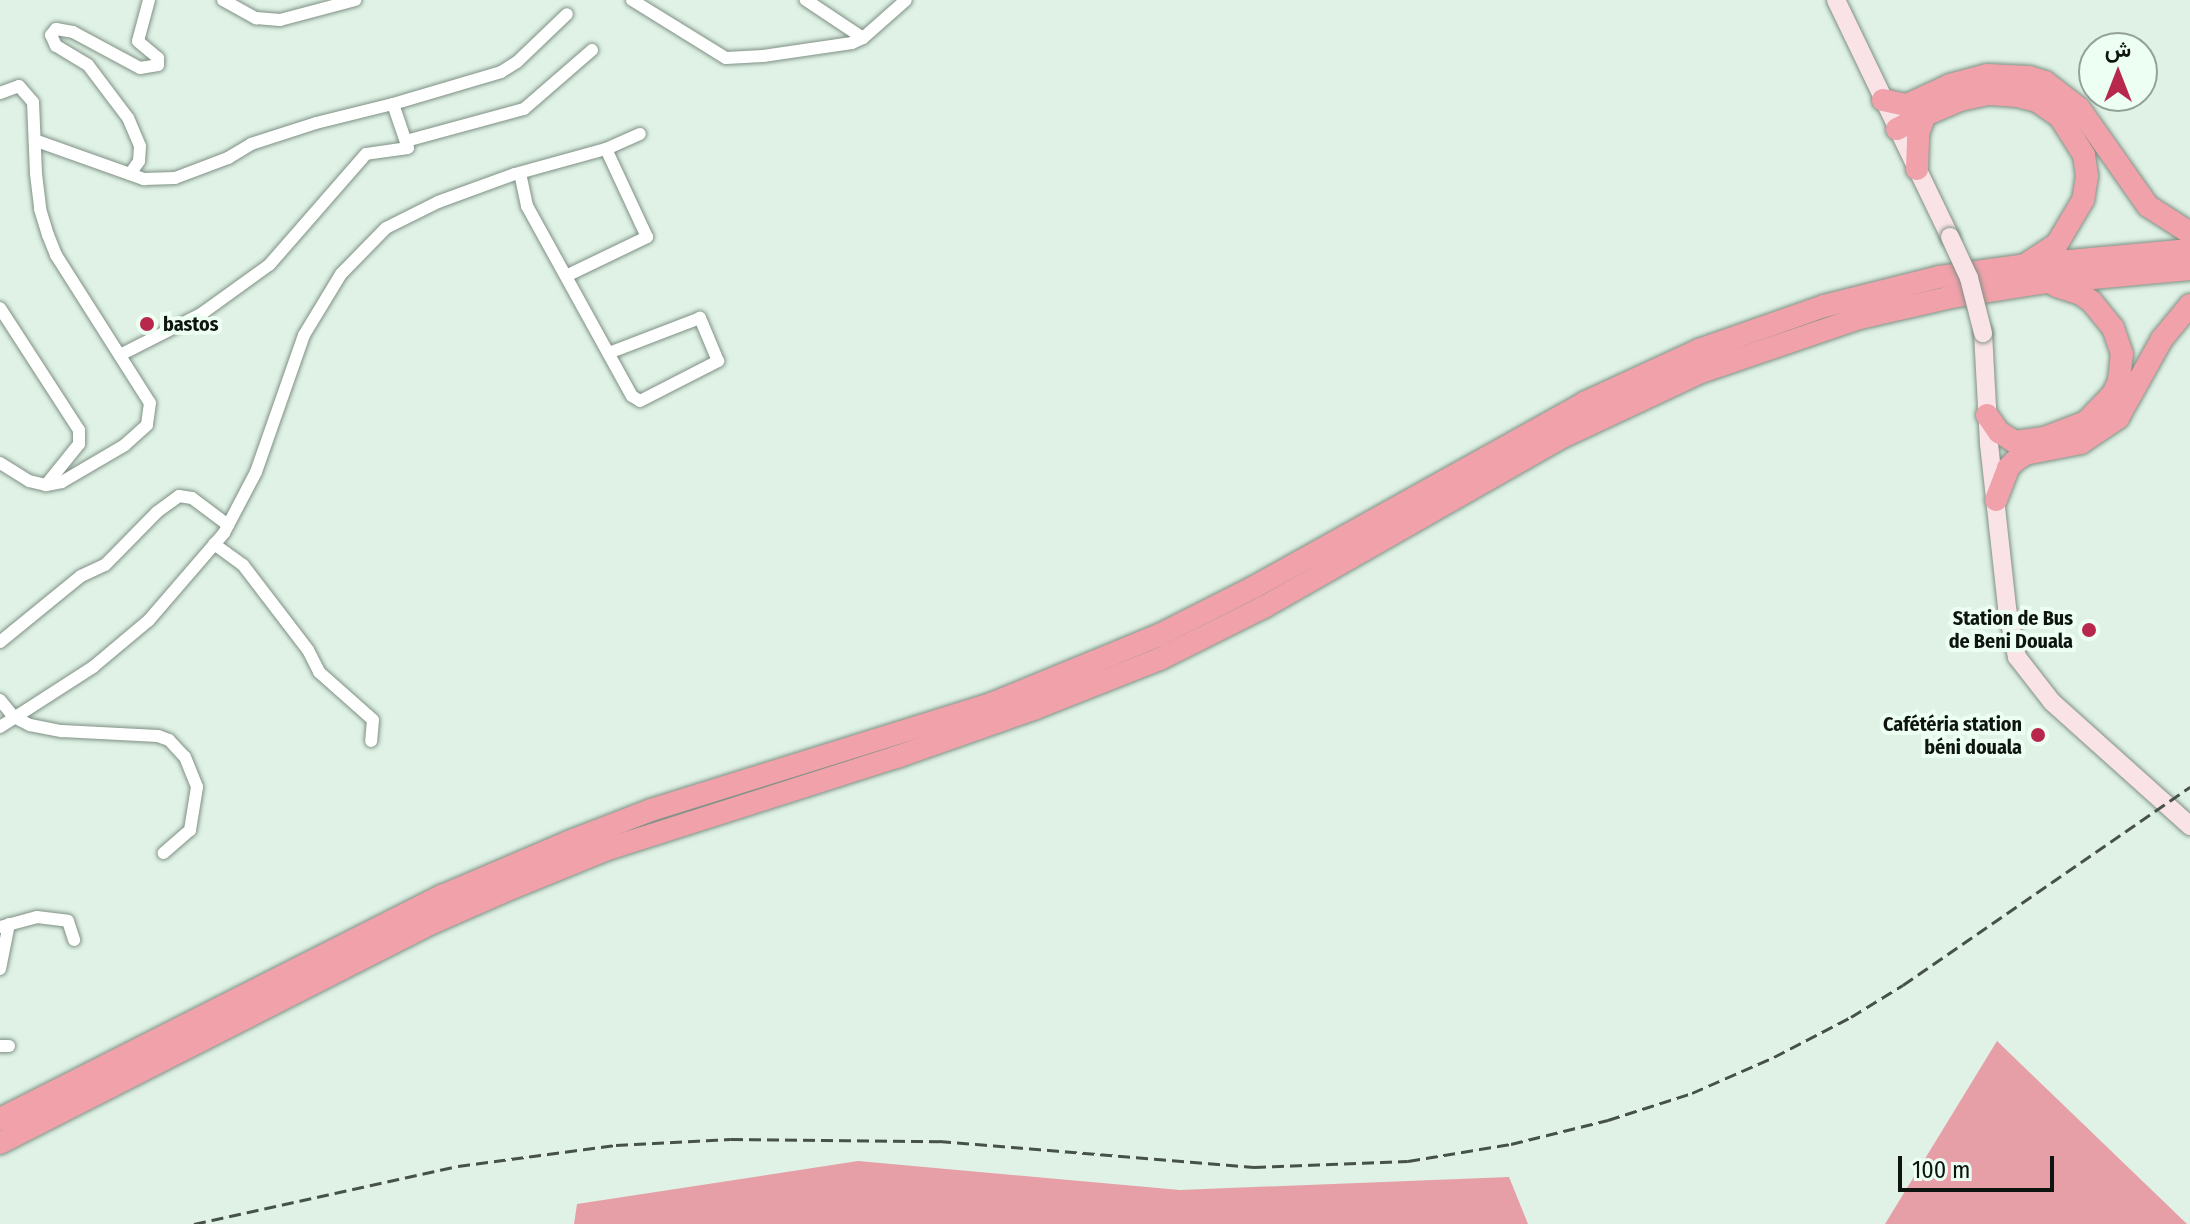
<!DOCTYPE html>
<meta charset="utf-8">
<style>
body{margin:0}
#map{position:relative;width:2190px;height:1224px;overflow:hidden;background:#dff2e5;font-family:"Fira Sans Condensed",Vazirmatn,sans-serif}
div>[style]{position:absolute}
.forest>*{inset:0;background:#e69fa7}
.roads{filter:drop-shadow(0 0 2px #7f9084) drop-shadow(0 0 2px #7f9084)}
.street>*{height:12px;margin:-6px;padding:0 6px;transform-origin:6px;border-radius:6px;background:#fff}
.secondary>*{height:18px;margin:-9px;padding:0 9px;transform-origin:9px;border-radius:9px;background:#fae3e6}
.highway>*{height:22px;margin:-11px;padding:0 11px;transform-origin:11px;border-radius:11px;background:#f0a1aa}
.rail>*{height:3px;margin-top:-1.5px;transform-origin:0;background:repeating-linear-gradient(90deg,#465149 0 12px,transparent 0 18px)}
.bridges{filter:drop-shadow(0 0 2px #7f9084) drop-shadow(0 0 2px #7f9084)}
.secondary-bridge>*{height:18px;margin:-9px;padding:0 9px;transform-origin:9px;border-radius:9px;background:#fae3e6}
.dots>*{width:22px;height:22px;translate:-50% -50%;box-sizing:border-box;border:4px solid #edfff2;border-radius:50%}
span{translate:-50% -50%;white-space:nowrap;text-align:center;line-height:1.15;-webkit-text-stroke:8px #edfff2;paint-order:stroke}
.poi-label{font-size:20px;color:#0e1510;font-weight:700}
.left{translate:0 -50%;text-align:left}
.right{translate:-100% -50%;text-align:right}
.north{position:absolute;left:2078px;top:32px;width:80px;height:80px;box-sizing:border-box;background:#edfff2;border:2px solid #94a198;border-radius:50%;rotate:0deg;font-size:22px;font-weight:700;line-height:32px;text-align:center;color:#0e1510}
.north::after{content:'';display:block;margin:auto;width:28px;height:36px;background:#b8284d;clip-path:polygon(50% 0,100% 100%,50% 72%,0 100%)}
.scale{position:absolute;left:1898px;top:1156px;width:156px;height:36px;box-sizing:border-box;border:4px solid #0e1510;border-top:0;padding-left:10px;font-size:24px;line-height:28px;white-space:nowrap;color:#0e1510;-webkit-text-stroke:6px #edfff2;paint-order:stroke}
</style>
<div id="map">
<div class="forest">
<i style="clip-path:polygon(1997px 1041px,2187px 1224px,1885px 1224px)"></i>
<i style="clip-path:polygon(858px 1161px,1180px 1190px,1509px 1177px,1528px 1224px,574px 1224px,577px 1204px)"></i>
</div>
<div class="roads">
<div class="street">
<i style="left:223px;top:0;width:38px;rotate:29deg"></i>
<i style="left:256px;top:18px;width:24px;rotate:5deg"></i>
<i style="left:280px;top:20px;width:78px;rotate:-14.9deg"></i>
<i style="left:632px;top:0;width:110px;rotate:31.7deg"></i>
<i style="left:726px;top:58px;width:37px;rotate:-3deg"></i>
<i style="left:763px;top:56px;width:90px;rotate:-8.3deg"></i>
<i style="left:852px;top:43px;width:12px;rotate:-24deg"></i>
<i style="left:863px;top:38px;width:69px;rotate:-146.3deg"></i>
<i style="left:863px;top:38px;width:57px;rotate:-41.5deg"></i>
<i style="left:0;top:93px;width:20px;rotate:-20deg"></i>
<i style="left:19px;top:86px;width:21px;rotate:49deg"></i>
<i style="left:33px;top:102px;width:72px;rotate:87.6deg"></i>
<i style="left:36px;top:174px;width:35px;rotate:83deg"></i>
<i style="left:40px;top:209px;width:27px;rotate:73deg"></i>
<i style="left:48px;top:235px;width:22px;rotate:68deg"></i>
<i style="left:56px;top:255px;width:175px;rotate:57.6deg"></i>
<i style="left:150px;top:403px;width:22px;rotate:98deg"></i>
<i style="left:147px;top:425px;width:30px;rotate:138deg"></i>
<i style="left:125px;top:445px;width:73px;rotate:149.6deg"></i>
<i style="left:62px;top:482px;width:16px;rotate:169deg"></i>
<i style="left:46px;top:485px;width:17px;rotate:-167deg"></i>
<i style="left:29px;top:481px;width:34px;rotate:-148deg"></i>
<i style="left:393px;top:104px;width:113px;rotate:-16.5deg"></i>
<i style="left:501px;top:72px;width:19px;rotate:-32deg"></i>
<i style="left:517px;top:62px;width:69px;rotate:-43.8deg"></i>
<i style="left:37px;top:141px;width:114px;rotate:19.6deg"></i>
<i style="left:144px;top:179px;width:31px;rotate:-2deg"></i>
<i style="left:175px;top:178px;width:57px;rotate:-20.7deg"></i>
<i style="left:228px;top:158px;width:27px;rotate:-31deg"></i>
<i style="left:251px;top:144px;width:68px;rotate:-17.9deg"></i>
<i style="left:316px;top:123px;width:79px;rotate:-13.9deg"></i>
<i style="left:393px;top:104px;width:46px;rotate:71.2deg"></i>
<i style="left:408px;top:148px;width:42px;rotate:171.9deg"></i>
<i style="left:366px;top:154px;width:147px;rotate:131.1deg"></i>
<i style="left:269px;top:265px;width:84px;rotate:144.2deg"></i>
<i style="left:201px;top:314px;width:91px;rotate:153.2deg"></i>
<i style="left:406px;top:141px;width:122px;rotate:-15.2deg"></i>
<i style="left:524px;top:109px;width:90px;rotate:-40.9deg"></i>
<i style="left:520px;top:173px;width:34px;rotate:78deg"></i>
<i style="left:527px;top:206px;width:217px;rotate:61.1deg"></i>
<i style="left:632px;top:396px;width:9px;rotate:32deg"></i>
<i style="left:640px;top:401px;width:88px;rotate:-27.1deg"></i>
<i style="left:718px;top:361px;width:47px;rotate:-112.7deg"></i>
<i style="left:700px;top:318px;width:97px;rotate:159deg"></i>
<i style="left:130px;top:174px;width:16px;rotate:-55deg"></i>
<i style="left:139px;top:161px;width:15px;rotate:-86deg"></i>
<i style="left:140px;top:146px;width:30px;rotate:-113deg"></i>
<i style="left:128px;top:118px;width:66px;rotate:-127deg"></i>
<i style="left:88px;top:65px;width:37px;rotate:-149deg"></i>
<i style="left:56px;top:46px;width:12px;rotate:-114deg"></i>
<i style="left:51px;top:35px;width:8px;rotate:-50deg"></i>
<i style="left:56px;top:29px;width:17px;rotate:10deg"></i>
<i style="left:73px;top:32px;width:76px;rotate:28.2deg"></i>
<i style="left:140px;top:68px;width:18px;rotate:-9deg"></i>
<i style="left:158px;top:65px;width:7px;rotate:-90deg"></i>
<i style="left:158px;top:58px;width:26px;rotate:-140deg"></i>
<i style="left:138px;top:41px;width:42px;rotate:-75deg"></i>
<i style="left:566px;top:276px;width:90px;rotate:-25.7deg"></i>
<i style="left:647px;top:237px;width:97px;rotate:-115deg"></i>
<i style="left:0;top:308px;width:145px;rotate:57.1deg"></i>
<i style="left:79px;top:430px;width:14px;rotate:90deg"></i>
<i style="left:79px;top:444px;width:53px;rotate:128.8deg"></i>
<i style="left:214px;top:544px;width:36px;rotate:36deg"></i>
<i style="left:243px;top:565px;width:107px;rotate:52.6deg"></i>
<i style="left:308px;top:650px;width:25px;rotate:63deg"></i>
<i style="left:319px;top:672px;width:72px;rotate:41.6deg"></i>
<i style="left:373px;top:720px;width:21px;rotate:95deg"></i>
<i style="left:0;top:642px;width:104px;rotate:-39.2deg"></i>
<i style="left:81px;top:576px;width:26px;rotate:-25deg"></i>
<i style="left:105px;top:565px;width:74px;rotate:-45.5deg"></i>
<i style="left:157px;top:512px;width:27px;rotate:-36deg"></i>
<i style="left:179px;top:496px;width:13px;rotate:9deg"></i>
<i style="left:192px;top:498px;width:45px;rotate:36.9deg"></i>
<i style="left:0;top:700px;width:22px;rotate:51deg"></i>
<i style="left:14px;top:717px;width:18px;rotate:27deg"></i>
<i style="left:30px;top:725px;width:33px;rotate:11deg"></i>
<i style="left:62px;top:731px;width:96px;rotate:3deg"></i>
<i style="left:158px;top:736px;width:12px;rotate:20deg"></i>
<i style="left:169px;top:740px;width:23px;rotate:47deg"></i>
<i style="left:185px;top:757px;width:32px;rotate:68deg"></i>
<i style="left:197px;top:787px;width:44px;rotate:99.2deg"></i>
<i style="left:190px;top:830px;width:35px;rotate:139deg"></i>
<i style="left:0;top:727px;width:111px;rotate:-32.8deg"></i>
<i style="left:93px;top:667px;width:73px;rotate:-40deg"></i>
<i style="left:149px;top:620px;width:115px;rotate:-49.2deg"></i>
<i style="left:224px;top:533px;width:69px;rotate:-62.3deg"></i>
<i style="left:256px;top:472px;width:145px;rotate:-70.7deg"></i>
<i style="left:304px;top:335px;width:71px;rotate:-58.8deg"></i>
<i style="left:341px;top:274px;width:64px;rotate:-45.6deg"></i>
<i style="left:386px;top:228px;width:58px;rotate:-26.6deg"></i>
<i style="left:438px;top:202px;width:82px;rotate:-20deg"></i>
<i style="left:515px;top:174px;width:94px;rotate:-15.4deg"></i>
<i style="left:606px;top:149px;width:37px;rotate:-24deg"></i>
<i style="left:0;top:927px;width:38px;rotate:-15deg"></i>
<i style="left:37px;top:917px;width:31px;rotate:7deg"></i>
<i style="left:68px;top:921px;width:20px;rotate:72deg"></i>
<i style="left:0;top:969px;width:46px;rotate:-78.7deg"></i>
<i style="left:0;top:1046px;width:9px"></i>
</div>
<div class="secondary">
<i style="left:1836px;top:0;width:263px;rotate:64.3deg"></i>
<i style="left:1983px;top:333px;width:111px;rotate:86.9deg"></i>
<i style="left:1989px;top:444px;width:165px;rotate:83.7deg"></i>
<i style="left:2007px;top:608px;width:50px;rotate:78.5deg"></i>
<i style="left:2017px;top:657px;width:57px;rotate:52.1deg"></i>
<i style="left:2052px;top:702px;width:186px;rotate:41.9deg"></i>
</div>
<div class="highway">
<i style="left:1883px;top:100px;width:25px;rotate:12deg"></i>
<i style="left:1907px;top:105px;width:47px;rotate:-24.9deg"></i>
<i style="left:1950px;top:85px;width:38px;rotate:-15deg"></i>
<i style="left:1987px;top:75px;width:42px;rotate:2.7deg"></i>
<i style="left:2029px;top:77px;width:17px;rotate:17deg"></i>
<i style="left:2045px;top:82px;width:43px;rotate:37.4deg"></i>
<i style="left:2079px;top:108px;width:120px;rotate:54.9deg"></i>
<i style="left:2148px;top:206px;width:50px;rotate:32.7deg"></i>
<i style="left:1897px;top:129px;width:31px;rotate:-27deg"></i>
<i style="left:1917px;top:169px;width:35px;rotate:-88deg"></i>
<i style="left:1918px;top:134px;width:20px;rotate:-70deg"></i>
<i style="left:1925px;top:115px;width:38px;rotate:-23deg"></i>
<i style="left:1960px;top:100px;width:30px;rotate:-12deg"></i>
<i style="left:1989px;top:94px;width:29px;rotate:4deg"></i>
<i style="left:2018px;top:96px;width:20px;rotate:15deg"></i>
<i style="left:2037px;top:101px;width:28px;rotate:35deg"></i>
<i style="left:2060px;top:117px;width:45px;rotate:57.7deg"></i>
<i style="left:2084px;top:155px;width:21px;rotate:82deg"></i>
<i style="left:2087px;top:176px;width:24px;rotate:99deg"></i>
<i style="left:2083px;top:200px;width:51px;rotate:120.6deg"></i>
<i style="left:2057px;top:244px;width:33px;rotate:147deg"></i>
<i style="left:1987px;top:415px;width:21px;rotate:55deg"></i>
<i style="left:1999px;top:432px;width:19px;rotate:32deg"></i>
<i style="left:2015px;top:442px;width:29px;rotate:-8deg"></i>
<i style="left:2044px;top:438px;width:45px;rotate:-20.9deg"></i>
<i style="left:2086px;top:422px;width:39px;rotate:-46deg"></i>
<i style="left:2113px;top:394px;width:14px;rotate:-65deg"></i>
<i style="left:2119px;top:381px;width:27px;rotate:-84deg"></i>
<i style="left:2122px;top:354px;width:28px;rotate:-109deg"></i>
<i style="left:2113px;top:328px;width:33px;rotate:-129deg"></i>
<i style="left:2092px;top:302px;width:14px;rotate:-144deg"></i>
<i style="left:2081px;top:294px;width:26px;rotate:-162deg"></i>
<i style="left:1996px;top:500px;width:34px;rotate:-69deg"></i>
<i style="left:2008px;top:468px;width:10px;rotate:-45deg"></i>
<i style="left:2015px;top:461px;width:12px;rotate:-35deg"></i>
<i style="left:2025px;top:454px;width:57px;rotate:-11.1deg"></i>
<i style="left:2081px;top:443px;width:45px;rotate:-34deg"></i>
<i style="left:2118px;top:418px;width:90px;rotate:-60.9deg"></i>
<i style="left:2162px;top:339px;width:44px;rotate:-50.5deg"></i>
<i style="left:0;top:1119px;width:497px;rotate:-26.8deg"></i>
<i style="left:444px;top:895px;width:135px;rotate:-23.1deg"></i>
<i style="left:568px;top:842px;width:89px;rotate:-21.1deg"></i>
<i style="left:651px;top:810px;width:356px;rotate:-17.3deg"></i>
<i style="left:991px;top:704px;width:182px;rotate:-22.3deg"></i>
<i style="left:1159px;top:635px;width:106px;rotate:-26.8deg"></i>
<i style="left:1254px;top:587px;width:378px;rotate:-29.1deg"></i>
<i style="left:1584px;top:403px;width:127px;rotate:-24.7deg"></i>
<i style="left:1699px;top:350px;width:133px;rotate:-19.4deg"></i>
<i style="left:1824px;top:306px;width:119px;rotate:-14.2deg"></i>
<i style="left:1939px;top:277px;width:87px;rotate:-7.9deg"></i>
<i style="left:2025px;top:265px;width:166px;rotate:-5.2deg"></i>
<i style="left:0;top:1143px;width:483px;rotate:-27deg"></i>
<i style="left:430px;top:924px;width:84px;rotate:-23.8deg"></i>
<i style="left:507px;top:890px;width:106px;rotate:-22.2deg"></i>
<i style="left:605px;top:850px;width:306px;rotate:-17.7deg"></i>
<i style="left:897px;top:757px;width:147px;rotate:-19.4deg"></i>
<i style="left:1036px;top:708px;width:133px;rotate:-21.6deg"></i>
<i style="left:1160px;top:659px;width:116px;rotate:-26.6deg"></i>
<i style="left:1264px;top:607px;width:339px;rotate:-29.7deg"></i>
<i style="left:1558px;top:439px;width:158px;rotate:-25.1deg"></i>
<i style="left:1701px;top:372px;width:168px;rotate:-18.8deg"></i>
<i style="left:1860px;top:318px;width:94px;rotate:-12.9deg"></i>
<i style="left:1952px;top:297px;width:88px;rotate:-9.1deg"></i>
<i style="left:2039px;top:283px;width:152px;rotate:-5.3deg"></i>
</div>
</div>
<div class="rail">
<i style="left:194px;top:1224px;width:270px;rotate:-12.4deg"></i>
<i style="left:458px;top:1166px;width:159px;rotate:-7.6deg"></i>
<i style="left:616px;top:1145px;width:115px;rotate:-3deg"></i>
<i style="left:731px;top:1139px;width:208px;rotate:0.6deg"></i>
<i style="left:939px;top:1141px;width:316px;rotate:4.7deg"></i>
<i style="left:1254px;top:1167px;width:154px;rotate:-2.2deg"></i>
<i style="left:1408px;top:1161px;width:104px;rotate:-9.4deg"></i>
<i style="left:1511px;top:1144px;width:100px;rotate:-13.9deg"></i>
<i style="left:1608px;top:1120px;width:88px;rotate:-17.8deg"></i>
<i style="left:1692px;top:1093px;width:90px;rotate:-23.7deg"></i>
<i style="left:1774px;top:1057px;width:87px;rotate:-27.5deg"></i>
<i style="left:1851px;top:1017px;width:61px;rotate:-31.6deg"></i>
<i style="left:1903px;top:985px;width:349px;rotate:-34.6deg"></i>
</div>
<div class="bridges">
<div class="secondary-bridge">
<i style="left:1950px;top:237px;width:45px;rotate:65.1deg"></i>
<i style="left:1969px;top:278px;width:57px;rotate:75.7deg"></i>
</div>
</div>
<div class="dots">
<i style="left:147px;top:324px;background:#b8284d"></i>
<i style="left:2089px;top:630px;background:#b8284d"></i>
<i style="left:2038px;top:735px;background:#b8284d"></i>
</div>
<div class="poi-label">
<span class="left" style="left:163px;top:324px">bastos</span>
<span class="right" style="left:2073px;top:630px">Station de Bus<br>de Beni Douala</span>
<span class="right" style="left:2022px;top:736px">Cafétéria station<br>béni douala</span>
</div>
<div class="north">ش</div>
<div class="scale">100 m</div>
</div>
